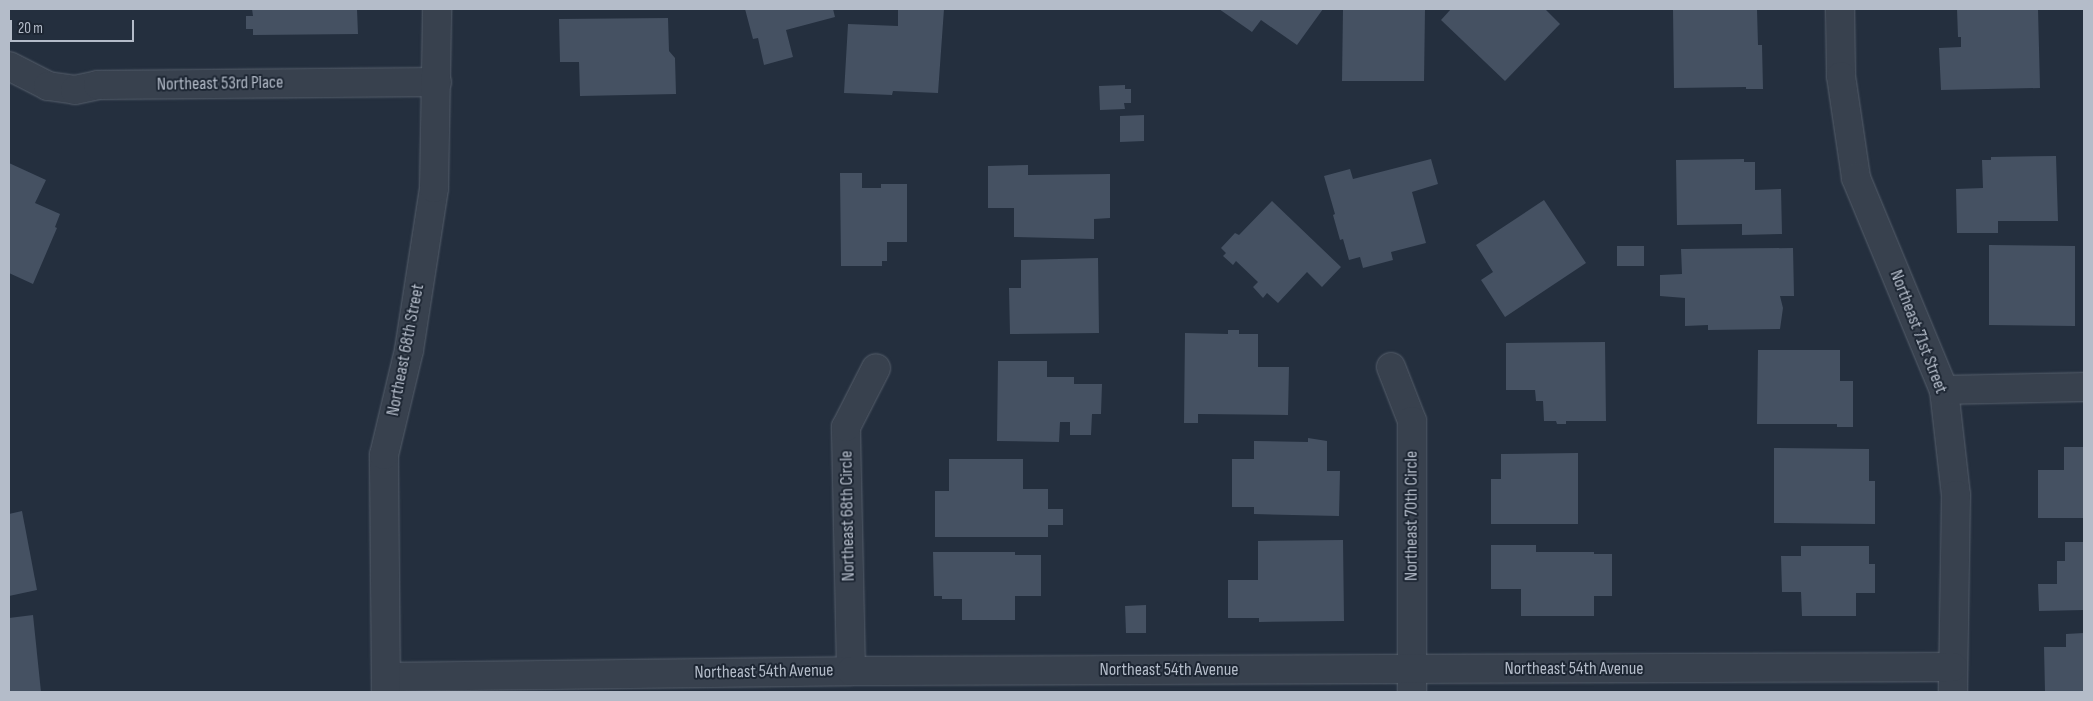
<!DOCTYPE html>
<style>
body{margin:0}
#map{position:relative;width:2093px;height:701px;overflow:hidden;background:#242f3e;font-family:"Sofia Sans Condensed",sans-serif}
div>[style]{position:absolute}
.building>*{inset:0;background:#455162}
.roads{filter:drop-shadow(0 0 1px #565f6c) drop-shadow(0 0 1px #565f6c)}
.minor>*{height:28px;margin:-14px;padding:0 14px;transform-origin:14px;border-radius:14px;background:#38414e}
span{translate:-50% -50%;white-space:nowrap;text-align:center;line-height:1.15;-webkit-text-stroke:4px #1d2633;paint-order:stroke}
.street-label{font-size:18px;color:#b4bcc9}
.frame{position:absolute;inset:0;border:10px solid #b4bcc9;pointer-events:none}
.scale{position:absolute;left:10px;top:20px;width:124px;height:22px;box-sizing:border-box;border:2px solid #b4bcc9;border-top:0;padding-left:6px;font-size:15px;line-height:18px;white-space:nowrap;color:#b4bcc9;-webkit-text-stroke:4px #1d2633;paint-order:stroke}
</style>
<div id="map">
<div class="building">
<i style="clip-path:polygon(252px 9px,357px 9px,358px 34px,253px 35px,253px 29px,246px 29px,246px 16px,253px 16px)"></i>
<i style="clip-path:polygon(745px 9px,833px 9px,835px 17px,786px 30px,793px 57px,764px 65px,758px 38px,753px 39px)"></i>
<i style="clip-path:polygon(898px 9px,944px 9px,938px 93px,893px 91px,892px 95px,844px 93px,848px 24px,898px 26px)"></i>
<i style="clip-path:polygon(1219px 9px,1323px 9px,1297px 45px,1261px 20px,1252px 32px)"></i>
<i style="clip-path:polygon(1343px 9px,1425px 9px,1424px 81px,1342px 81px)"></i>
<i style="clip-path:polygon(1451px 9px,1545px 9px,1560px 24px,1505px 81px,1441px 20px)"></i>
<i style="clip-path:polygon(1673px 9px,1757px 9px,1758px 45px,1762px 45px,1763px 89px,1746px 89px,1746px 87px,1674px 88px)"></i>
<i style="clip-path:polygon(1957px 9px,2038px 9px,2040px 88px,1941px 90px,1939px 48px,1961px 47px,1961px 37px,1958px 37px)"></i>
<i style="clip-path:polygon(668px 18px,669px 51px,675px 58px,676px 94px,580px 96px,579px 62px,560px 62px,559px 19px)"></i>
<i style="clip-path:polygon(1125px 85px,1125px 89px,1131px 89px,1131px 103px,1124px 103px,1125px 109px,1100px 110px,1099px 86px)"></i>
<i style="clip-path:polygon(1144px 115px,1144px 141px,1120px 142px,1120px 116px)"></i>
<i style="clip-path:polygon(2056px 156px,2058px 221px,1998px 221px,1998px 233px,1957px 233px,1956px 189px,1983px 188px,1982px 160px,1991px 160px,1991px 157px)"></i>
<i style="clip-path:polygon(1431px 159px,1438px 184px,1412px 192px,1426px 243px,1391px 252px,1393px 260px,1363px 268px,1360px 257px,1349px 260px,1343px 239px,1340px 240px,1333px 215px,1335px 214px,1324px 176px,1350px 169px,1353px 179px)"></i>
<i style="clip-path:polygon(1744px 159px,1744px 162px,1755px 162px,1755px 190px,1781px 189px,1782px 234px,1742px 235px,1742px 224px,1677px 225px,1676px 160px)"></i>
<i style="clip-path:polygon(9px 163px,46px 180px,35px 203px,60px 214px,55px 227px,57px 228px,33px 284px,9px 273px)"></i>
<i style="clip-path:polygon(1028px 165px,1028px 175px,1110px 174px,1110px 218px,1094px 219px,1094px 239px,1014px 237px,1014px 208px,988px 208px,988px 166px)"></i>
<i style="clip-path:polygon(840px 173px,862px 173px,862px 188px,881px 188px,881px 184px,907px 184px,907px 242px,887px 242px,887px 261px,882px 261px,882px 266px,841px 266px)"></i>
<i style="clip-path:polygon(1544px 200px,1586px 263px,1505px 317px,1481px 280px,1493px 272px,1476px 245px)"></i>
<i style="clip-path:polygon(1272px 201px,1341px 267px,1322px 287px,1307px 272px,1278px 303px,1267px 293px,1263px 298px,1253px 287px,1258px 282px,1236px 261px,1233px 265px,1223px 256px,1226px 253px,1221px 248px,1235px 233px,1239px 235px)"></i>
<i style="clip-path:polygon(1989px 245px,2075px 246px,2075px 326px,1989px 325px)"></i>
<i style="clip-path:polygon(1617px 246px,1644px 246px,1644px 266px,1617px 266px)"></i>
<i style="clip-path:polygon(1793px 248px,1794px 296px,1780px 296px,1783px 308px,1780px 329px,1708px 330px,1708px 325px,1685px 326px,1685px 298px,1660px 296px,1660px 275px,1682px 274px,1681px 249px)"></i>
<i style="clip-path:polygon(1098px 258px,1099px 333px,1010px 334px,1009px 288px,1021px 288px,1021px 260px)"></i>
<i style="clip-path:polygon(1228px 330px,1239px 330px,1239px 334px,1258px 334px,1258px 367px,1289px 367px,1288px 415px,1198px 414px,1198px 423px,1184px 423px,1185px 333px,1228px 334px)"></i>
<i style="clip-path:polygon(1605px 342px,1606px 421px,1566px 421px,1566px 424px,1557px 424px,1556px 421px,1544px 421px,1543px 401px,1536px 401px,1535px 390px,1506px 390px,1506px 343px)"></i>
<i style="clip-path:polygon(1758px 350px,1840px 350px,1840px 381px,1853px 381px,1853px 427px,1837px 427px,1837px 424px,1757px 424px)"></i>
<i style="clip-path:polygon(998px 361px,1047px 361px,1047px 377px,1074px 377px,1074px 384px,1102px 384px,1101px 414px,1092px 414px,1091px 435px,1070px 435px,1070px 422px,1060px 422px,1059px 442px,997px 441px)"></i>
<i style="clip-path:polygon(1308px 438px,1327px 441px,1327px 471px,1340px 471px,1339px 516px,1254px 514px,1254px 507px,1232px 507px,1232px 459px,1254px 459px,1254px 441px,1308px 442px)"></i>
<i style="clip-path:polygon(2064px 447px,2084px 447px,2084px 518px,2038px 518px,2038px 470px,2064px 470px)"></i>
<i style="clip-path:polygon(1774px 448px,1869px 449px,1869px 481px,1875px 481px,1875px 524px,1774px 523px)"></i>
<i style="clip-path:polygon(1578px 453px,1578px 524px,1491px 524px,1491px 479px,1501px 479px,1501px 454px)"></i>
<i style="clip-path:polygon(949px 459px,1023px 459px,1023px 489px,1048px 489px,1048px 509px,1063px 509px,1063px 525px,1048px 525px,1048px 537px,935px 537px,935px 491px,949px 491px)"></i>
<i style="clip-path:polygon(22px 511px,37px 590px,9px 596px,9px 514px)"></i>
<i style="clip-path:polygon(1343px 540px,1344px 621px,1259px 622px,1259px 618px,1228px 618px,1228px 580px,1258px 580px,1258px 541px)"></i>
<i style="clip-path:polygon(2065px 542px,2084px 542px,2084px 610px,2039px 611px,2038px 584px,2057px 584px,2057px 561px,2065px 561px)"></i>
<i style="clip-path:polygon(1491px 545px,1536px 545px,1536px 552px,1594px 552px,1594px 554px,1612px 554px,1612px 596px,1594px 596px,1594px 616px,1521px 616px,1521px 589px,1491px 589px)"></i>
<i style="clip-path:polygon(1801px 546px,1869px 546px,1869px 564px,1875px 564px,1875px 593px,1856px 593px,1856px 616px,1802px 616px,1801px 592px,1782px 592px,1781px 556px,1801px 556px)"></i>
<i style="clip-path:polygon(933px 552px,1015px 552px,1015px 555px,1041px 555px,1041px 596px,1015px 596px,1015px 620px,962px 620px,962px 599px,942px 599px,942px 596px,934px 596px)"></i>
<i style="clip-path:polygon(1146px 605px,1146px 633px,1126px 633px,1125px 606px)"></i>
<i style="clip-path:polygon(33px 615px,41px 692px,9px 692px,9px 618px)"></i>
<i style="clip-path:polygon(2084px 633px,2084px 692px,2045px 692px,2044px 647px,2066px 647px,2066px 634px)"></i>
</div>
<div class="roads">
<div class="minor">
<i style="left:1840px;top:9px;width:67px;rotate:89.1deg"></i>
<i style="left:1841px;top:76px;width:103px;rotate:81.6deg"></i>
<i style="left:1856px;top:178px;width:230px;rotate:67.5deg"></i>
<i style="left:1944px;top:390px;width:106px;rotate:83.5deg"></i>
<i style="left:1956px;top:495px;width:197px;rotate:90.9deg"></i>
<i style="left:9px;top:66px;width:44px;rotate:27.1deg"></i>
<i style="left:48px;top:86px;width:27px;rotate:8deg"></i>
<i style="left:75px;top:90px;width:24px;rotate:-12deg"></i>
<i style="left:98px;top:85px;width:339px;rotate:-0.5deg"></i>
<i style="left:1391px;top:367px;width:58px;rotate:68.7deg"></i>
<i style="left:1412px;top:421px;width:271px;rotate:90deg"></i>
<i style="left:1944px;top:390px;width:140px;rotate:-1.2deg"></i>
<i style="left:851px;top:671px;width:244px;rotate:-91.2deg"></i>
<i style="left:846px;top:427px;width:66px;rotate:-63deg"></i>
<i style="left:386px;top:677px;width:465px;rotate:-0.7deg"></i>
<i style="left:851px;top:671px;width:1102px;rotate:-0.21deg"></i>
<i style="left:386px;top:692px;width:237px;rotate:-90.5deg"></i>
<i style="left:384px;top:455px;width:108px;rotate:-76.6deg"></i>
<i style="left:409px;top:350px;width:164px;rotate:-81.2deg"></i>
<i style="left:434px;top:188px;width:179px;rotate:-89deg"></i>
</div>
</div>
<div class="street-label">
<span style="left:220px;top:84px;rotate:-1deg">Northeast 53rd Place</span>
<span style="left:1918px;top:332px;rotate:69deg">Northeast 71st Street</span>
<span style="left:406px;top:350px;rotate:-79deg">Northeast 68th Street</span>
<span style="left:848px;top:516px;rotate:-91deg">Northeast 68th Circle</span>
<span style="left:1412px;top:516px;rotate:-90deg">Northeast 70th Circle</span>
<span style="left:1574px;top:669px">Northeast 54th Avenue</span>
<span style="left:1169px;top:670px">Northeast 54th Avenue</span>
<span style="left:764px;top:672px;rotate:-1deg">Northeast 54th Avenue</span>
</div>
<div class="frame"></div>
<div class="scale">20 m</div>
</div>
